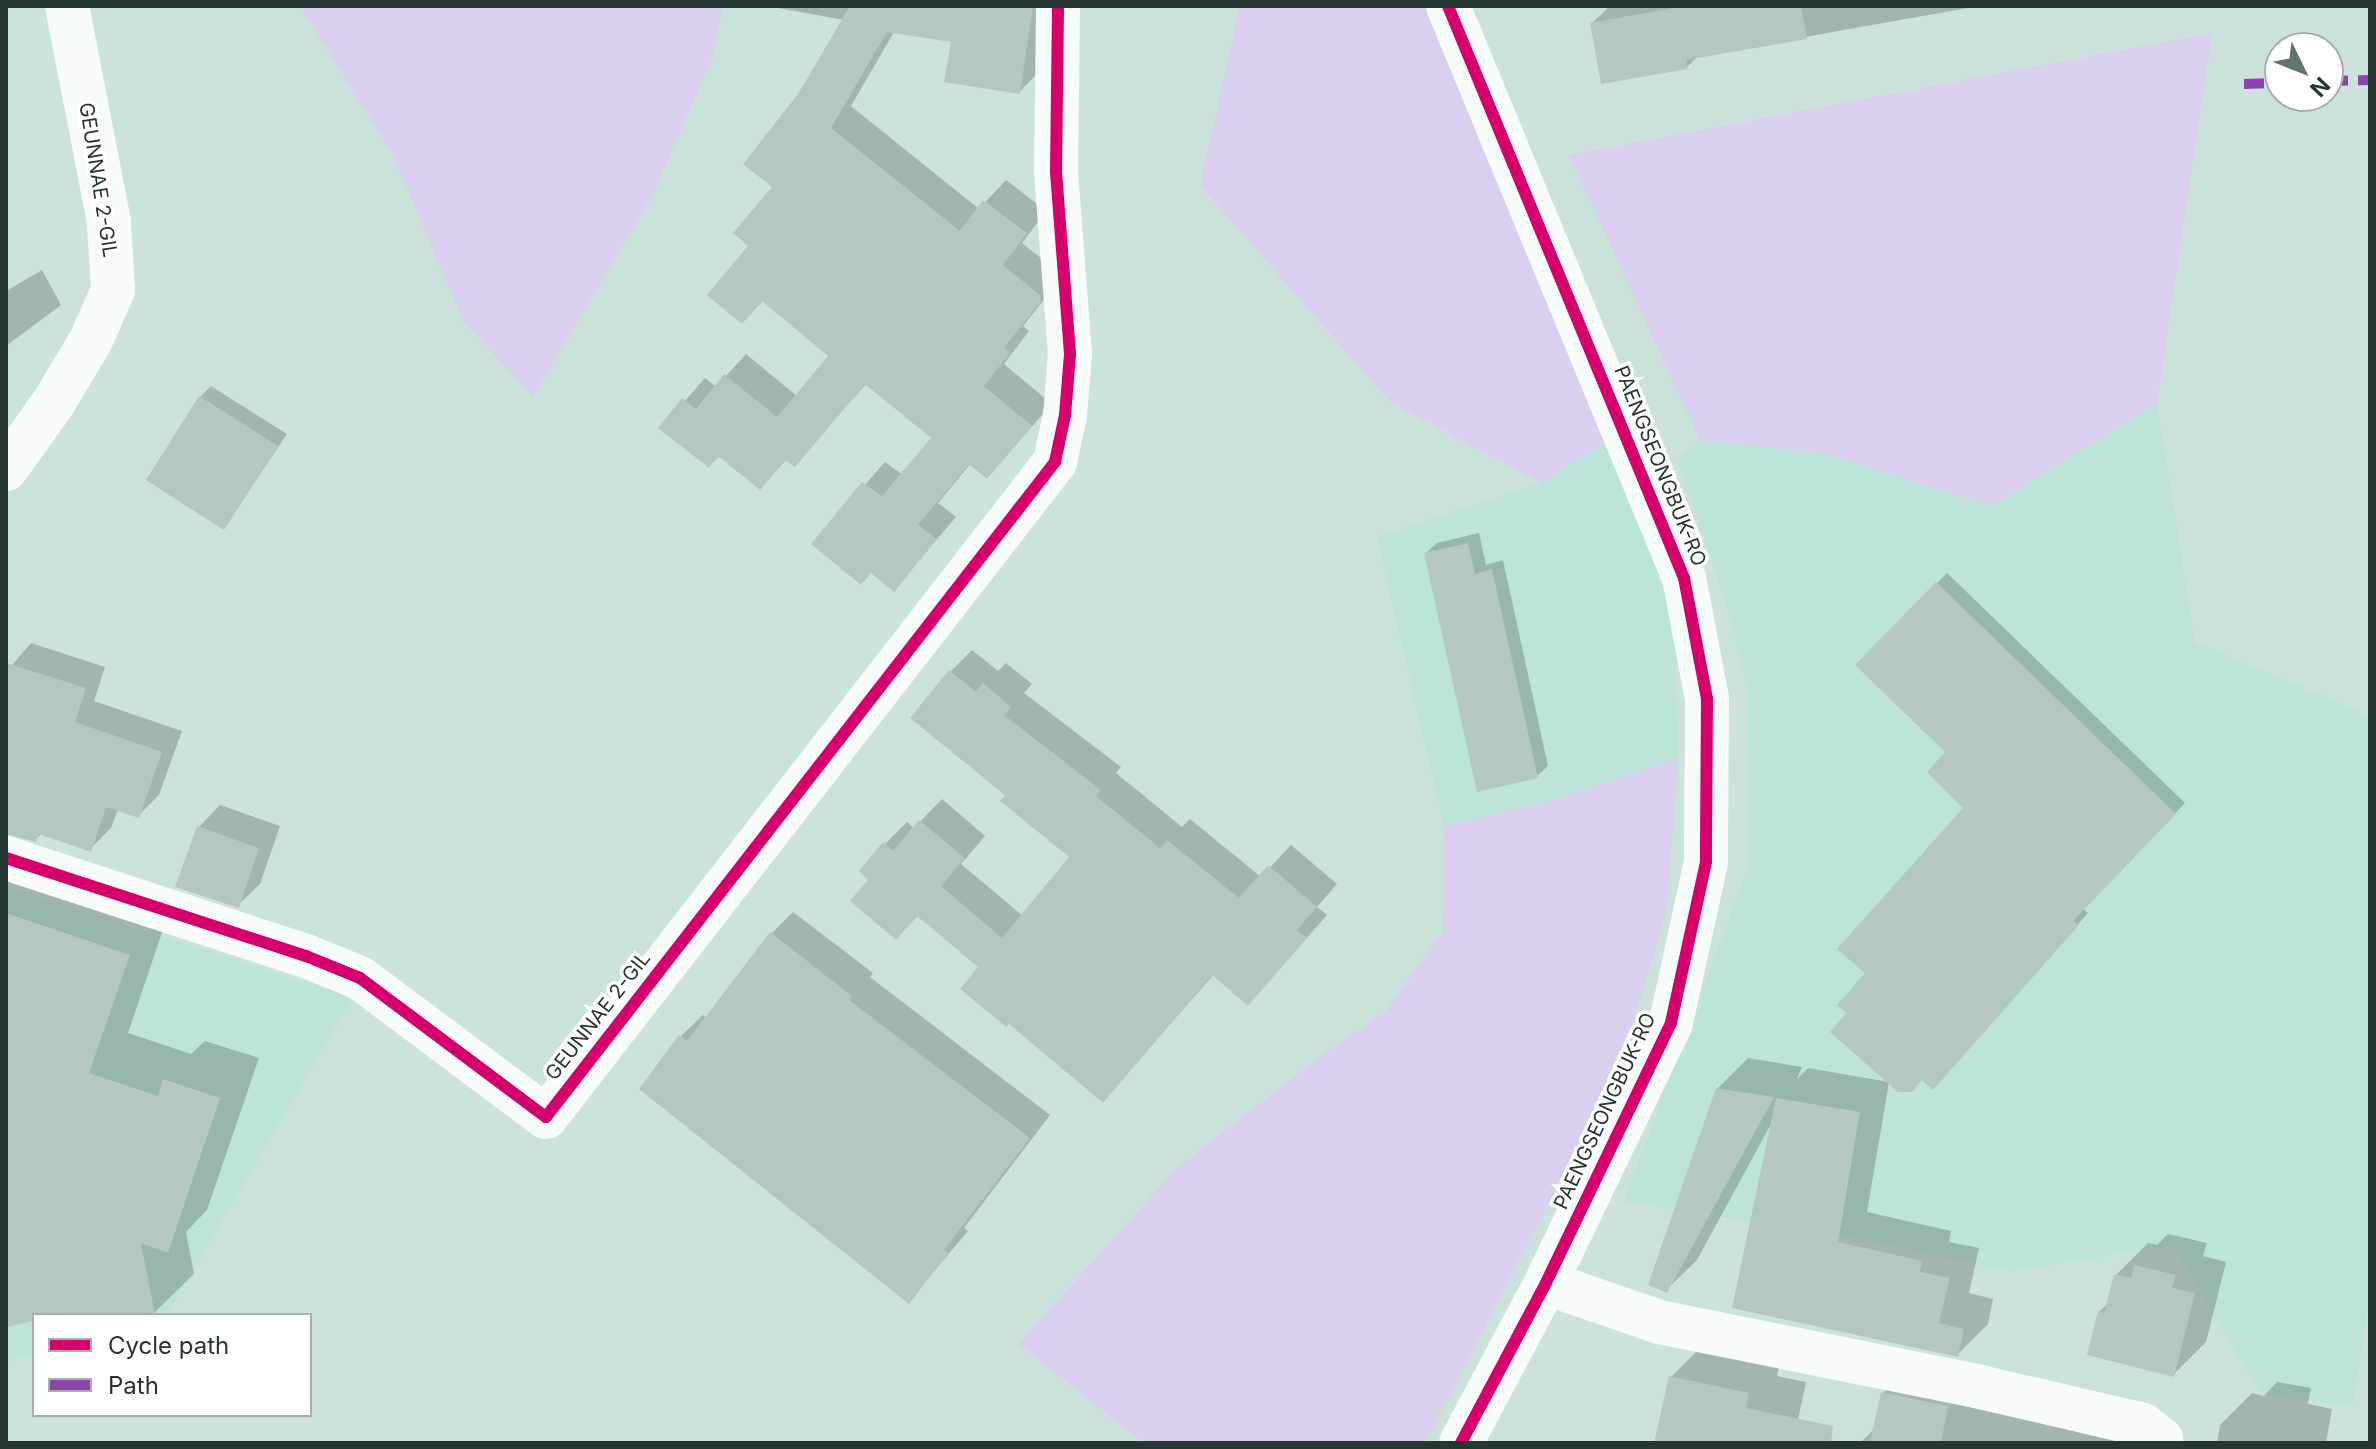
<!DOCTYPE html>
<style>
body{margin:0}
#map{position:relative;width:2376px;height:1449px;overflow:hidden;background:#cce3dc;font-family:Inter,sans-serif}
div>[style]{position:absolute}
.built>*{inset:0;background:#bde4d8}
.green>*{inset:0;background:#dacfef}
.shadow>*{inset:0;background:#0003}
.building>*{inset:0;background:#b5c7c2}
.minor>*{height:44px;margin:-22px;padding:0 22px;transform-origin:22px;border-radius:22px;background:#f7fbfa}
.tertiary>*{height:44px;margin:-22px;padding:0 22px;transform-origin:22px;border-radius:22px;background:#f7fbfa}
.quiet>*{height:10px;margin-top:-5px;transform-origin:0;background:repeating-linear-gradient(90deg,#8e44ad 0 20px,transparent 0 30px)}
.cycleway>*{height:12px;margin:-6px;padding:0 6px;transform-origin:6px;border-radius:6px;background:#d6006c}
span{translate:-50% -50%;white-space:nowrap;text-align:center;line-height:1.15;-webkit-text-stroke:7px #fff;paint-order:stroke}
.street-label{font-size:20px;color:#263632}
.frame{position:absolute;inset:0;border:8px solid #263632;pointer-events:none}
.legend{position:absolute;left:32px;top:1313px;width:280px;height:104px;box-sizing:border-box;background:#fff;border:2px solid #a8afad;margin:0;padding:10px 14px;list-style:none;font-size:24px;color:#263632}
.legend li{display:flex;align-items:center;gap:16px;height:40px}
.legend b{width:40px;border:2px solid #a8afad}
.north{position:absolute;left:2264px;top:32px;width:80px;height:80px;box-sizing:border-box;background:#fff;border:2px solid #a8afad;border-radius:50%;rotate:133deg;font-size:22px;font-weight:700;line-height:32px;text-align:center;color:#263632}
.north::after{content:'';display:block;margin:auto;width:28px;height:36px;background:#60736e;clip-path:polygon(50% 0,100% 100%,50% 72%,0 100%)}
</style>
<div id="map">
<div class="built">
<i style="clip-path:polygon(2157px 403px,2195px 642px,2370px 716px,2370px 1294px,2353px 1406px,2262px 1395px,2173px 1245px,2011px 1272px,1871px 1241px,1624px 1201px,1749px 865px,1748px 689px,1730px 615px,1678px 460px,1700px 440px,1830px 455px,1991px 506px)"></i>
<i style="clip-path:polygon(1612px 437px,1675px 621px,1678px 758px,1559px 799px,1444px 826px,1377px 537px,1542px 483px)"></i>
<i style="clip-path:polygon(6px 886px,353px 997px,167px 1315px,34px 1315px,34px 1356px,6px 1361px)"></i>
</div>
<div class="green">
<i style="clip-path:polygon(300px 6px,723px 6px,713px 56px,653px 194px,533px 397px,463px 321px,393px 155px)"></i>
<i style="clip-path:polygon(1240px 6px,1432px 6px,1612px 437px,1542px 483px,1391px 403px,1200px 185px)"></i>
<i style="clip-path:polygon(2212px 33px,2157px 403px,1991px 506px,1830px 455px,1700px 440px,1569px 155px)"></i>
<i style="clip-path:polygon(1678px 758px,1667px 909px,1622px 1060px,1425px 1443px,1144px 1443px,1019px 1344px,1176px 1169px,1321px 1056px,1386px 1011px,1443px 931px,1444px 826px,1559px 799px)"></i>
</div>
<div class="shadow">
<i style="clip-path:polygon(767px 6px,1050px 6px,1040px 71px,1019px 92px,953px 41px,894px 32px,851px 106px,979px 209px,1006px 180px,1046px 211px,1022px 243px,1061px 274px,1061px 278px,1023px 326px,1029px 331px,1004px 364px,1052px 404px,987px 477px,971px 463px,938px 503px,956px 517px,894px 589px,872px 571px,813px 544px,885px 462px,903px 475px,934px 438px,867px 383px,794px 465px,787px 459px,760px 488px,720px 455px,709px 466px,661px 428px,705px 378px,716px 387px,746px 354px,797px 396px,831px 356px,764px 300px,742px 322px,751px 246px,775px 187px,800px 95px,844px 20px)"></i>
<i style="clip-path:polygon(1610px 6px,1979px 6px,1698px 56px,1687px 67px,1592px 23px)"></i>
<i style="clip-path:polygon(42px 270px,61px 305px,6px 346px,6px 291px)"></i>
<i style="clip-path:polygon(211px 386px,287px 434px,224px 527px,200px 397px)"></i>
<i style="clip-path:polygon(1479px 533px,1486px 565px,1503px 560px,1548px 766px,1537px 776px,1426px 553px,1437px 543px)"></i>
<i style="clip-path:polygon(1947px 573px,2185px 803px,2083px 909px,2088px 913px,1943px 1076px,1889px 1082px,1867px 1212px,1951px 1231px,1949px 1242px,1979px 1248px,1969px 1293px,1993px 1299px,1988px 1324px,1957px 1355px,1735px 1306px,1771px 1124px,1697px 1260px,1666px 1290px,1717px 1089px,1748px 1058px,1802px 1067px,1797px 1079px,1808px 1068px,1889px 1082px,1849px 1013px,1868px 973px,1966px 807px,1948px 752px,1858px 665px)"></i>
<i style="clip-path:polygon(31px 643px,105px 667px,94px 701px,182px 731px,159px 795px,138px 816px,118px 809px,111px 828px,90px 849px,42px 833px,36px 839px,6px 831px,6px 672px)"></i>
<i style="clip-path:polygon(972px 650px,998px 671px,1006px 663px,1032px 684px,1024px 693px,1121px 767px,1116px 773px,1182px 827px,1190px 819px,1261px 877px,1291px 845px,1337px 884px,1317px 907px,1327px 915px,1269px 981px,1214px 974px,1103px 1101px,980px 967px,919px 915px,896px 937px,871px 879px,885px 844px,907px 822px,914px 828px,942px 799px,985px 836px,961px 864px,1023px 916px,1072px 857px,1008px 794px,951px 671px)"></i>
<i style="clip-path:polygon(220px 805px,280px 826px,260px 884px,238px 905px,199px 827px)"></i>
<i style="clip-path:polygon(6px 862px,168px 915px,128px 1033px,191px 1054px,205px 1041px,259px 1058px,207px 1210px,186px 1232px,194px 1274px,154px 1313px,34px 1315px,34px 1319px,6px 1325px)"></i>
<i style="clip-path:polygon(793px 912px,873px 973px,870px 977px,1050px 1115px,964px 1228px,968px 1231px,908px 1302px,642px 1088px,681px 1036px,703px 1015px,707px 1018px,771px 934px)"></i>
<i style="clip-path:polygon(2168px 1234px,2207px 1243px,2203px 1256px,2226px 1262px,2206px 1342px,2174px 1374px,2099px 1312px,2109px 1302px,2116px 1275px,2148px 1243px,2157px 1245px)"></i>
<i style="clip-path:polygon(1703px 1345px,1780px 1362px,1777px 1376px,1806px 1382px,1794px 1439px,1790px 1443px,1657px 1443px,1671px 1377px)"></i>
<i style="clip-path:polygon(1915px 1361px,2142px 1443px,1860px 1443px,1876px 1427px,1883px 1393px)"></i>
<i style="clip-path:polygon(2277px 1382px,2311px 1388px,2308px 1404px,2332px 1409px,2326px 1443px,2217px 1443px,2220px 1425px,2252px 1393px,2264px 1396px)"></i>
</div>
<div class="building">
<i style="clip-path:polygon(850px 6px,1033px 6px,1020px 94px,944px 82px,951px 42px,887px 32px,831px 128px,960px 231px,983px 200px,1027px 233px,1003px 265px,1040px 295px,1041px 301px,1004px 348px,1010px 353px,984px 386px,1032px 426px,987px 479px,969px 464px,918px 525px,937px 539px,894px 592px,871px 573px,861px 585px,811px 544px,862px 482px,882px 496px,931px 438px,865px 384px,795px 467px,785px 460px,760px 490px,718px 456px,709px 468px,658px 428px,682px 398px,696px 409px,724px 374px,777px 417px,828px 356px,762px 301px,742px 324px,707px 295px,748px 246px,733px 233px,772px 187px,743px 164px,798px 94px)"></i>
<i style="clip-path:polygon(1684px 6px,1801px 6px,1807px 39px,1686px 60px,1688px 69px,1601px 84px,1590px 23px)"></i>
<i style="clip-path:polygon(199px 396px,278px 446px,224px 530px,146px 480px)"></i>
<i style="clip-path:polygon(1468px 543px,1475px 574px,1492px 569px,1538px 778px,1477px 792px,1424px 553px)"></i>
<i style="clip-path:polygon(1936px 582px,2176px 814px,2074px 920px,2079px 925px,1933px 1090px,1922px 1080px,1912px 1092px,1898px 1092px,1830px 1032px,1846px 1013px,1837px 1005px,1865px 973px,1837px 949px,1963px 808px,1927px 772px,1945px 752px,1855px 665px)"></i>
<i style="clip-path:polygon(6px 663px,86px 688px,75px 722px,162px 752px,139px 818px,106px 807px,91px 852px,39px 834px,36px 842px,6px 834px)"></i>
<i style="clip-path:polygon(949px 670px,976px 692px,983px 683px,1011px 707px,1004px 715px,1101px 790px,1096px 796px,1160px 848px,1167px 840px,1239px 898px,1268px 865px,1317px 907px,1297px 930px,1307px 938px,1248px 1006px,1212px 975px,1103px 1103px,1009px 1024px,1006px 1027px,960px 989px,978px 967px,917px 916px,896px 940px,850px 901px,868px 880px,859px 871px,883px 842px,893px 851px,919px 820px,965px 858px,941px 886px,1002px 938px,1069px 857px,1000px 801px,1005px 795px,910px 718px)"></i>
<i style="clip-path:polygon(197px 826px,259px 848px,239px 908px,175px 887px)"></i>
<i style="clip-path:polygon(6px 913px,130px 955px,89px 1073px,158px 1096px,163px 1079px,220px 1098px,168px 1253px,141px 1243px,155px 1315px,34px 1315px,34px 1321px,6px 1327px)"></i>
<i style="clip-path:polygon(770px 932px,852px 996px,849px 1000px,1030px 1138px,944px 1250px,948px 1253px,909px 1304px,639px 1089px,679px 1035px,687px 1041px)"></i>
<i style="clip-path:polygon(1716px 1088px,1774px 1097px,1667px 1293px,1648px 1285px)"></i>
<i style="clip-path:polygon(1776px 1098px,1860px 1112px,1838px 1242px,1922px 1261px,1920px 1272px,1950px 1278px,1939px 1323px,1964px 1329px,1958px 1357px,1732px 1308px)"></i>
<i style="clip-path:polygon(2134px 1265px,2176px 1275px,2172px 1288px,2195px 1293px,2174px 1377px,2087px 1355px,2098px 1311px,2104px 1313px,2114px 1274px,2131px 1278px)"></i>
<i style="clip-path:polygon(1669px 1376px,1749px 1393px,1746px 1408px,1833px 1426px,1831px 1443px,1654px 1443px)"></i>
<i style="clip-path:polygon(1881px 1392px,1948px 1406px,1941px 1443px,1870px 1443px)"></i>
</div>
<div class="minor">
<i style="left:6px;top:469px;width:82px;rotate:-54.4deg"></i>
<i style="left:54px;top:402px;width:72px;rotate:-59.2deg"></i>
<i style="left:91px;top:340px;width:55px;rotate:-66.3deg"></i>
<i style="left:113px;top:290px;width:68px;rotate:-93.4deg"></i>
<i style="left:109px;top:222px;width:220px;rotate:-101deg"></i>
<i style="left:6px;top:858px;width:316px;rotate:18.1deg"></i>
<i style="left:306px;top:956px;width:58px;rotate:22.2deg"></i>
<i style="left:360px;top:978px;width:232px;rotate:36.8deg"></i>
<i style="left:546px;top:1117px;width:830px;rotate:-52.15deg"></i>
<i style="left:1055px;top:462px;width:48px;rotate:-78deg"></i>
<i style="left:1065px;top:415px;width:61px;rotate:-85.3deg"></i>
<i style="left:1070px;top:354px;width:183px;rotate:-94.4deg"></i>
<i style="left:1056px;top:172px;width:166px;rotate:-89.3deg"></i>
<i style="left:1546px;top:1283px;width:120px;rotate:19deg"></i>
<i style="left:1659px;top:1322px;width:323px;rotate:11.4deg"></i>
<i style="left:1976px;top:1386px;width:171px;rotate:13.1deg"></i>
<i style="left:2143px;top:1425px;width:23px;rotate:38deg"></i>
<i style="left:2161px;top:1439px;width:4px;rotate:104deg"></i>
</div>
<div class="tertiary">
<i style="left:1448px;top:6px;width:619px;rotate:67.58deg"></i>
<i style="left:1684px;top:578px;width:123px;rotate:79.2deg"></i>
<i style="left:1707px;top:699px;width:163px;rotate:90.4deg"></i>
<i style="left:1706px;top:862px;width:165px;rotate:102.3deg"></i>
<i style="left:1671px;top:1023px;width:288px;rotate:115.7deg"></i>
<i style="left:1546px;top:1283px;width:181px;rotate:118deg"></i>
</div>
<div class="quiet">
<i style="left:2328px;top:81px;width:42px;rotate:-1.4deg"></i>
<i style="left:2244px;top:84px;width:36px;rotate:-2deg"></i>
</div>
<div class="cycleway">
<i style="left:1448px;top:6px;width:619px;rotate:67.58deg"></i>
<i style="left:1684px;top:578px;width:123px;rotate:79.2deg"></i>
<i style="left:1707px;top:699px;width:163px;rotate:90.4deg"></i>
<i style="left:1706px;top:862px;width:165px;rotate:102.3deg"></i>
<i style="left:1671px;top:1023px;width:288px;rotate:115.7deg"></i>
<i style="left:1546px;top:1283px;width:181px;rotate:118deg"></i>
<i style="left:6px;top:858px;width:316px;rotate:18.1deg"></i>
<i style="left:306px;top:956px;width:58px;rotate:22.2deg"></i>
<i style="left:360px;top:978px;width:232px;rotate:36.8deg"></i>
<i style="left:546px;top:1117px;width:830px;rotate:-52.15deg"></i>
<i style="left:1055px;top:462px;width:48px;rotate:-78deg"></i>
<i style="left:1065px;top:415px;width:61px;rotate:-85.3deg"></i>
<i style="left:1070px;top:354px;width:183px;rotate:-94.4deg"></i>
<i style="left:1056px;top:172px;width:166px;rotate:-89.3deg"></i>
</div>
<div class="street-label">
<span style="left:98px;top:180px;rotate:81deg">GEUNNAE 2-GIL</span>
<span style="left:1660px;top:466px;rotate:68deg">PAENGSEONGBUK-RO</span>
<span style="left:598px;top:1016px;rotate:-52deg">GEUNNAE 2-GIL</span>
<span style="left:1605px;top:1111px;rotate:-65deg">PAENGSEONGBUK-RO</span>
</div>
<div class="frame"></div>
<ul class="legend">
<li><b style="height:10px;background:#d6006c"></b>Cycle path</li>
<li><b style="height:10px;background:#8e44ad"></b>Path</li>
</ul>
<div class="north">N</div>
</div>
